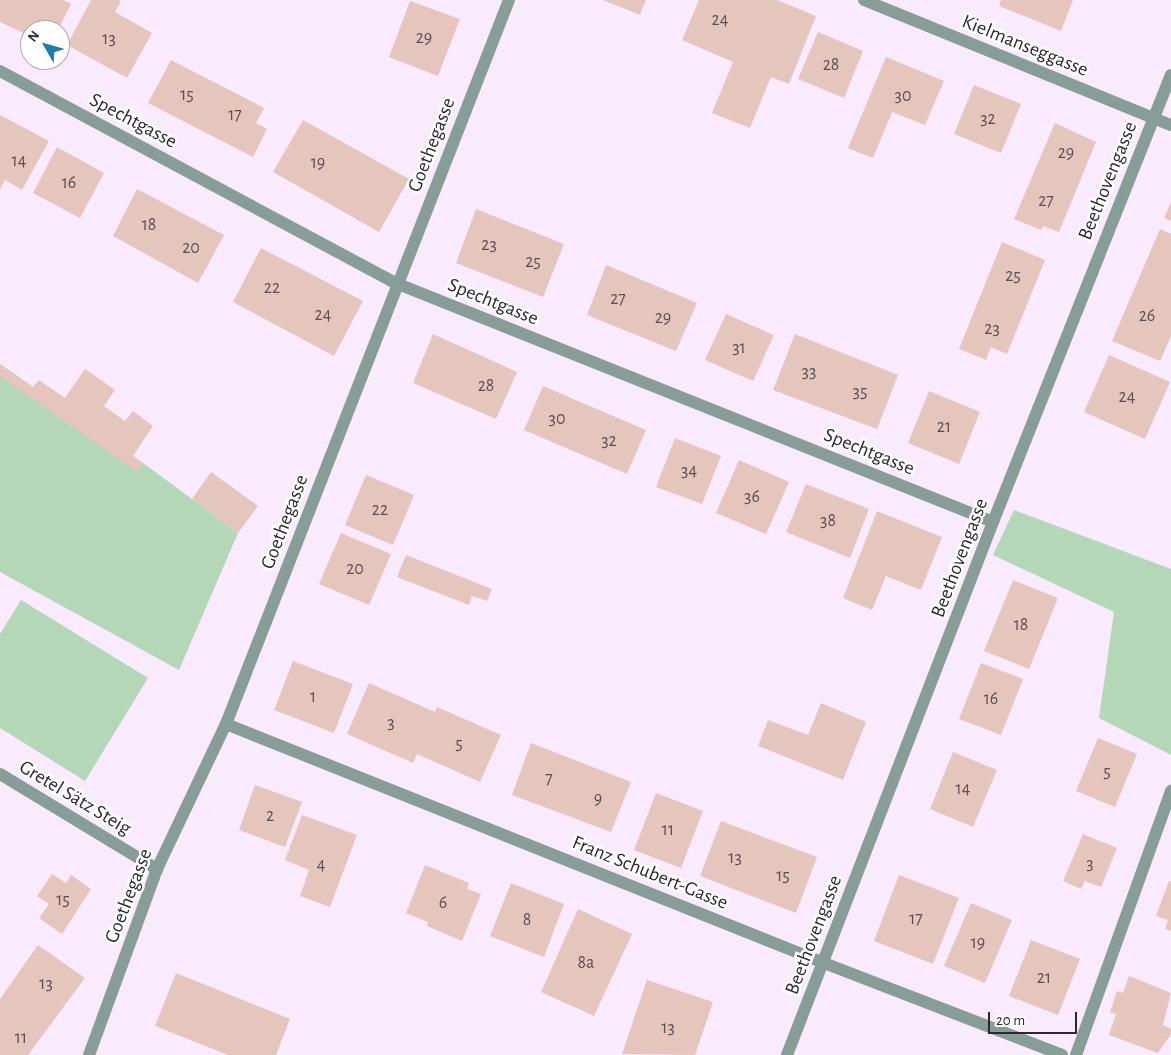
<!DOCTYPE html>
<meta charset="utf-8">
<style>
body{margin:0}
#map{position:relative;width:1171px;height:1055px;overflow:hidden;background:#f9eafe;font-family:"Alegreya Sans",sans-serif}
div>[style]{position:absolute}
.green>*{inset:0;background:#b4d7b7}
.building>*{inset:0;background:#e5c6bc}
.street>*{height:12px;margin:-6px;padding:0 6px;transform-origin:6px;border-radius:6px;background:#879d98}
span{translate:-50% -50%;white-space:nowrap;text-align:center;line-height:1.15;-webkit-text-stroke:5px #fff;paint-order:stroke}
.number-label{font-size:18px;color:#5c4f53}
.number-label span{-webkit-text-stroke-width:0}
.street-label{font-size:20px;color:#2e2730}
.north{position:absolute;left:20px;top:20px;width:50px;height:50px;box-sizing:border-box;background:#fff;border:1px solid #aba9ac;border-radius:50%;rotate:308deg;font-size:14px;font-weight:700;line-height:20px;text-align:center;color:#2e2730}
.north::after{content:'';display:block;margin:auto;width:18px;height:22px;background:#207daa;clip-path:polygon(50% 0,100% 100%,50% 72%,0 100%)}
.scale{position:absolute;left:988px;top:1012px;width:89px;height:22px;box-sizing:border-box;border:2px solid #2e2730;border-top:0;padding-left:6px;font-size:15px;line-height:18px;white-space:nowrap;color:#2e2730;-webkit-text-stroke:4px #fff;paint-order:stroke}
</style>
<div id="map">
<div class="green">
<i style="clip-path:polygon(0 364px,143px 463px,238px 533px,179px 670px,0 572px)"></i>
<i style="clip-path:polygon(1014px 510px,1171px 569px,1171px 755px,1099px 718px,1114px 612px,993px 555px)"></i>
<i style="clip-path:polygon(21px 600px,148px 678px,85px 781px,0 728px,0 634px)"></i>
</div>
<div class="building">
<i style="clip-path:polygon(0 0,63px 0,71px 4px,58px 30px,30px 30px,30px 36px,0 22px)"></i>
<i style="clip-path:polygon(91px 0,118px 0,121px 1px,115px 12px,152px 33px,127px 78px,67px 45px)"></i>
<i style="clip-path:polygon(603px 0,646px 0,640px 15px)"></i>
<i style="clip-path:polygon(699px 0,777px 0,816px 16px,789px 84px,771px 77px,750px 128px,712px 113px,733px 62px,682px 40px)"></i>
<i style="clip-path:polygon(1001px 0,1073px 0,1061px 31px,999px 6px)"></i>
<i style="clip-path:polygon(410px 1px,460px 19px,438px 76px,389px 57px)"></i>
<i style="clip-path:polygon(818px 32px,863px 51px,844px 98px,798px 79px)"></i>
<i style="clip-path:polygon(886px 57px,944px 81px,925px 125px,892px 112px,873px 158px,848px 148px)"></i>
<i style="clip-path:polygon(171px 60px,264px 108px,256px 123px,267px 129px,253px 157px,148px 103px)"></i>
<i style="clip-path:polygon(974px 85px,1021px 104px,1001px 153px,954px 134px)"></i>
<i style="clip-path:polygon(0 115px,49px 141px,22px 190px,5px 180px,0 189px)"></i>
<i style="clip-path:polygon(303px 120px,409px 179px,379px 232px,273px 172px)"></i>
<i style="clip-path:polygon(1055px 123px,1096px 142px,1059px 232px,1043px 226px,1041px 230px,1014px 219px)"></i>
<i style="clip-path:polygon(57px 147px,104px 173px,80px 218px,33px 193px)"></i>
<i style="clip-path:polygon(137px 189px,224px 235px,198px 283px,113px 236px)"></i>
<i style="clip-path:polygon(1171px 202px,1171px 221px,1164px 218px)"></i>
<i style="clip-path:polygon(476px 209px,564px 244px,543px 297px,456px 263px)"></i>
<i style="clip-path:polygon(1160px 229px,1171px 234px,1171px 336px,1160px 361px,1112px 341px)"></i>
<i style="clip-path:polygon(1002px 242px,1045px 260px,1007px 354px,991px 347px,986px 360px,959px 349px)"></i>
<i style="clip-path:polygon(261px 248px,363px 301px,334px 356px,233px 302px)"></i>
<i style="clip-path:polygon(606px 265px,697px 303px,676px 351px,587px 315px)"></i>
<i style="clip-path:polygon(726px 314px,774px 335px,753px 381px,705px 360px)"></i>
<i style="clip-path:polygon(433px 334px,517px 372px,496px 419px,413px 383px)"></i>
<i style="clip-path:polygon(795px 334px,898px 375px,877px 429px,773px 390px)"></i>
<i style="clip-path:polygon(1109px 355px,1170px 382px,1145px 439px,1084px 412px)"></i>
<i style="clip-path:polygon(0 364px,33px 387px,39px 380px,65px 398px,85px 369px,115px 390px,104px 406px,125px 421px,133px 411px,153px 426px,133px 456px,143px 463px,137px 472px,0 376px)"></i>
<i style="clip-path:polygon(543px 386px,646px 430px,627px 474px,524px 430px)"></i>
<i style="clip-path:polygon(929px 391px,980px 412px,959px 464px,908px 443px)"></i>
<i style="clip-path:polygon(675px 438px,721px 456px,702px 504px,656px 487px)"></i>
<i style="clip-path:polygon(739px 460px,789px 482px,766px 534px,716px 513px)"></i>
<i style="clip-path:polygon(211px 472px,258px 506px,238px 533px,192px 499px)"></i>
<i style="clip-path:polygon(366px 475px,414px 495px,393px 545px,345px 525px)"></i>
<i style="clip-path:polygon(806px 484px,869px 509px,850px 558px,786px 532px)"></i>
<i style="clip-path:polygon(877px 511px,942px 537px,921px 590px,886px 576px,872px 610px,843px 598px)"></i>
<i style="clip-path:polygon(341px 533px,391px 554px,369px 605px,319px 584px)"></i>
<i style="clip-path:polygon(406px 555px,492px 589px,487px 601px,472px 596px,469px 605px,397px 577px)"></i>
<i style="clip-path:polygon(1013px 580px,1058px 598px,1029px 669px,984px 651px)"></i>
<i style="clip-path:polygon(293px 661px,353px 684px,334px 733px,274px 710px)"></i>
<i style="clip-path:polygon(981px 663px,1023px 679px,1001px 735px,959px 719px)"></i>
<i style="clip-path:polygon(369px 683px,435px 712px,437px 707px,501px 735px,480px 782px,417px 754px,413px 763px,347px 734px)"></i>
<i style="clip-path:polygon(821px 703px,866px 722px,843px 780px,758px 746px,768px 720px,808px 735px)"></i>
<i style="clip-path:polygon(1098px 738px,1137px 754px,1115px 807px,1076px 791px)"></i>
<i style="clip-path:polygon(531px 743px,631px 782px,611px 832px,512px 795px)"></i>
<i style="clip-path:polygon(953px 752px,997px 770px,973px 827px,930px 809px)"></i>
<i style="clip-path:polygon(255px 785px,302px 802px,285px 847px,239px 830px)"></i>
<i style="clip-path:polygon(656px 793px,703px 811px,681px 868px,634px 850px)"></i>
<i style="clip-path:polygon(302px 815px,357px 835px,330px 907px,300px 896px,309px 870px,285px 860px)"></i>
<i style="clip-path:polygon(721px 821px,817px 857px,796px 913px,700px 876px)"></i>
<i style="clip-path:polygon(1083px 834px,1117px 848px,1101px 887px,1085px 881px,1081px 889px,1063px 881px)"></i>
<i style="clip-path:polygon(425px 865px,469px 883px,467px 889px,481px 894px,462px 941px,427px 926px,428px 922px,406px 913px)"></i>
<i style="clip-path:polygon(52px 874px,66px 883px,71px 875px,91px 889px,62px 934px,39px 918px,49px 904px,37px 896px)"></i>
<i style="clip-path:polygon(899px 875px,959px 898px,933px 964px,874px 941px)"></i>
<i style="clip-path:polygon(1169px 881px,1171px 881px,1171px 931px,1165px 929px,1168px 920px,1156px 916px)"></i>
<i style="clip-path:polygon(511px 883px,564px 904px,544px 957px,490px 936px)"></i>
<i style="clip-path:polygon(971px 903px,1012px 920px,985px 983px,944px 966px)"></i>
<i style="clip-path:polygon(578px 909px,632px 934px,594px 1016px,541px 992px)"></i>
<i style="clip-path:polygon(1031px 940px,1080px 959px,1058px 1015px,1009px 996px)"></i>
<i style="clip-path:polygon(38px 945px,85px 978px,28px 1055px,0 1055px,0 999px)"></i>
<i style="clip-path:polygon(176px 973px,290px 1019px,276px 1055px,228px 1055px,155px 1026px)"></i>
<i style="clip-path:polygon(1129px 976px,1171px 993px,1163px 1025px,1171px 1029px,1171px 1034px,1158px 1053px,1109px 1035px,1116px 1014px,1110px 1012px,1117px 991px,1123px 993px)"></i>
<i style="clip-path:polygon(647px 980px,713px 1002px,695px 1055px,622px 1054px)"></i>
</div>
<div class="street">
<i style="left:864px;top:0;width:331px;rotate:22.2deg"></i>
<i style="left:0;top:71px;width:451px;rotate:28.2deg"></i>
<i style="left:398px;top:284px;width:641px;rotate:21.8deg"></i>
<i style="left:226px;top:724px;width:644px;rotate:21.78deg"></i>
<i style="left:824px;top:963px;width:255px;rotate:21.1deg"></i>
<i style="left:0;top:774px;width:184px;rotate:31.2deg"></i>
<i style="left:89px;top:1055px;width:198px;rotate:-69.9deg"></i>
<i style="left:157px;top:869px;width:161px;rotate:-64.6deg"></i>
<i style="left:226px;top:724px;width:777px;rotate:-68.65deg"></i>
<i style="left:787px;top:1055px;width:571px;rotate:-68.87deg"></i>
<i style="left:993px;top:522px;width:481px;rotate:-68.3deg"></i>
<i style="left:1076px;top:1055px;width:281px;rotate:-70.2deg"></i>
</div>
<div class="number-label">
<span style="left:720px;top:20px">24</span>
<span style="left:424px;top:38px">29</span>
<span style="left:109px;top:39px">13</span>
<span style="left:831px;top:65px">28</span>
<span style="left:187px;top:95px">15</span>
<span style="left:903px;top:96px">30</span>
<span style="left:235px;top:115px">17</span>
<span style="left:988px;top:119px">32</span>
<span style="left:1066px;top:153px">29</span>
<span style="left:19px;top:161px">14</span>
<span style="left:318px;top:163px">19</span>
<span style="left:69px;top:183px">16</span>
<span style="left:1046px;top:201px">27</span>
<span style="left:149px;top:225px">18</span>
<span style="left:489px;top:245px">23</span>
<span style="left:191px;top:248px">20</span>
<span style="left:533px;top:262px">25</span>
<span style="left:1013px;top:276px">25</span>
<span style="left:272px;top:288px">22</span>
<span style="left:618px;top:299px">27</span>
<span style="left:323px;top:315px">24</span>
<span style="left:1147px;top:316px">26</span>
<span style="left:663px;top:318px">29</span>
<span style="left:992px;top:329px">23</span>
<span style="left:739px;top:348px">31</span>
<span style="left:809px;top:372px">33</span>
<span style="left:486px;top:386px">28</span>
<span style="left:860px;top:392px">35</span>
<span style="left:1127px;top:397px">24</span>
<span style="left:557px;top:419px">30</span>
<span style="left:944px;top:427px">21</span>
<span style="left:609px;top:441px">32</span>
<span style="left:689px;top:471px">34</span>
<span style="left:752px;top:497px">36</span>
<span style="left:380px;top:510px">22</span>
<span style="left:828px;top:521px">38</span>
<span style="left:355px;top:569px">20</span>
<span style="left:1021px;top:625px">18</span>
<span style="left:313px;top:697px">1</span>
<span style="left:991px;top:699px">16</span>
<span style="left:391px;top:723px">3</span>
<span style="left:459px;top:744px">5</span>
<span style="left:1107px;top:772px">5</span>
<span style="left:549px;top:779px">7</span>
<span style="left:963px;top:789px">14</span>
<span style="left:598px;top:799px">9</span>
<span style="left:270px;top:816px">2</span>
<span style="left:668px;top:830px">11</span>
<span style="left:735px;top:858px">13</span>
<span style="left:1090px;top:864px">3</span>
<span style="left:321px;top:865px">4</span>
<span style="left:783px;top:876px">15</span>
<span style="left:63px;top:900px">15</span>
<span style="left:443px;top:903px">6</span>
<span style="left:916px;top:919px">17</span>
<span style="left:527px;top:920px">8</span>
<span style="left:978px;top:943px">19</span>
<span style="left:586px;top:963px">8a</span>
<span style="left:1044px;top:978px">21</span>
<span style="left:46px;top:984px">13</span>
<span style="left:668px;top:1028px">13</span>
<span style="left:21px;top:1038px">11</span>
</div>
<div class="street-label">
<span style="left:1025px;top:46px;rotate:22deg">Kielmanseggasse</span>
<span style="left:133px;top:121px;rotate:28deg">Spechtgasse</span>
<span style="left:432px;top:145px;rotate:-69deg">Goethegasse</span>
<span style="left:1108px;top:181px;rotate:-68deg">Beethovengasse</span>
<span style="left:493px;top:302px;rotate:22deg">Spechtgasse</span>
<span style="left:869px;top:452px;rotate:22deg">Spechtgasse</span>
<span style="left:285px;top:522px;rotate:-69deg">Goethegasse</span>
<span style="left:960px;top:558px;rotate:-69deg">Beethovengasse</span>
<span style="left:75px;top:798px;rotate:31deg">Gretel Sätz Steig</span>
<span style="left:650px;top:873px;rotate:22deg">Franz Schubert-Gasse</span>
<span style="left:129px;top:896px;rotate:-69deg">Goethegasse</span>
<span style="left:814px;top:935px;rotate:-69deg">Beethovengasse</span>
</div>
<div class="north">N</div>
<div class="scale">20 m</div>
</div>
